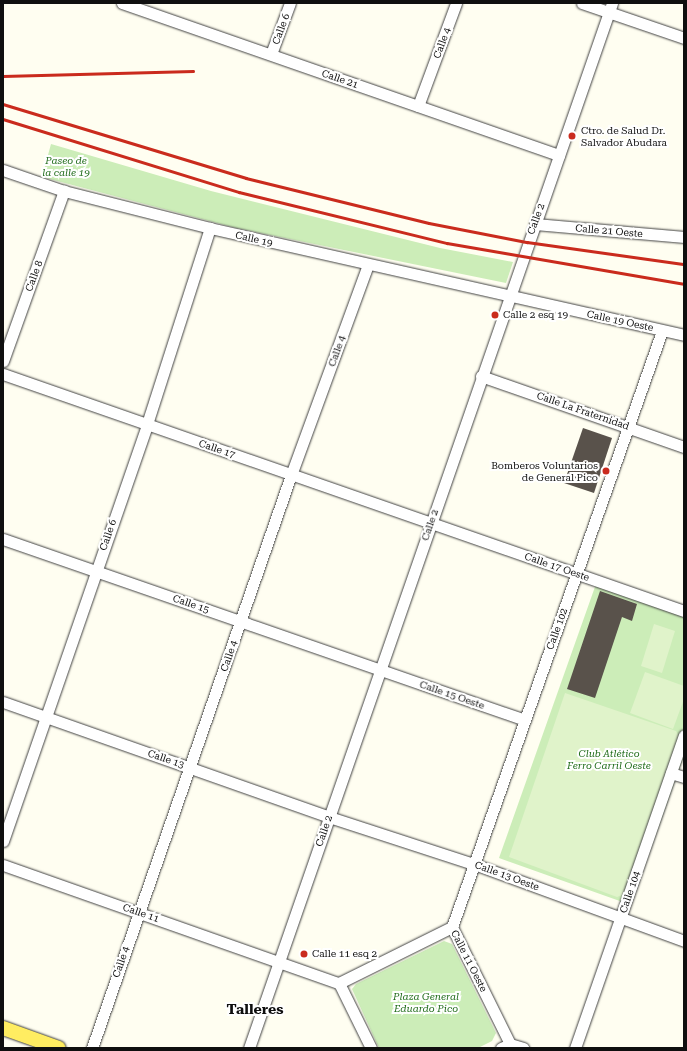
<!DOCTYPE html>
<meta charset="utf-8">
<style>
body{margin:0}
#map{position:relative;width:687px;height:1051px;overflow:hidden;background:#fffef1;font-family:"Roboto Serif",serif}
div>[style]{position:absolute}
.green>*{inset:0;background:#ccedb8}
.pitch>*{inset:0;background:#e0f3ca}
.building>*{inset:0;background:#59524b}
.roads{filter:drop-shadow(0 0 1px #424242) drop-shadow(0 0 1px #424242)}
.minor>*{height:11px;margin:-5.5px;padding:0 5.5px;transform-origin:5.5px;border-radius:5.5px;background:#fff}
.major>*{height:14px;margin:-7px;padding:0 7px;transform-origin:7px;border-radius:7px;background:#ffed61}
.rail>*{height:2.5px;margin:-1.25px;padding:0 1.25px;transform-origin:1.25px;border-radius:1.25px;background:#ca2b1d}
.dots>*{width:11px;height:11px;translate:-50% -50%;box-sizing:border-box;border:2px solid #fff;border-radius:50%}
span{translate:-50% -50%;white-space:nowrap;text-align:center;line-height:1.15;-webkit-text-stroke:4px #fff;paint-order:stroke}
.street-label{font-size:10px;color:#0f0f0f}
.poi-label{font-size:10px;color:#0f0f0f}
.left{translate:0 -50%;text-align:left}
.right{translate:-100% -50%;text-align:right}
.park-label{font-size:10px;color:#206c1a;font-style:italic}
.district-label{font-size:14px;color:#0f0f0f;font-weight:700}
.frame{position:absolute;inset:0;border:4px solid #0f0f0f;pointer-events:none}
</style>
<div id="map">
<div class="green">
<i style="clip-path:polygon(51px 144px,211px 191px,440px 248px,513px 262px,506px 283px,236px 228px,42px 177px)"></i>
<i style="clip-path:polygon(596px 584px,684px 615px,684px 756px,631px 905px,499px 858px)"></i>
<i style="clip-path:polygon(444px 941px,452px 944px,496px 1033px,492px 1041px,478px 1048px,379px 1048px,352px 989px,356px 984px)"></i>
</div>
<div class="pitch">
<i style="clip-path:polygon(654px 624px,675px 631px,662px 673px,641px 666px)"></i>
<i style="clip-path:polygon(645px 672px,684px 686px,684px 699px,673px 729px,630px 713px)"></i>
<i style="clip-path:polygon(565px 693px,676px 731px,683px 743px,631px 892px,617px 897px,509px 857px)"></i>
</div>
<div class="building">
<i style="clip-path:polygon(583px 428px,612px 438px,594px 493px,564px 483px)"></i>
<i style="clip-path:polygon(600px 591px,637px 604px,632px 621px,622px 617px,595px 698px,567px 689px)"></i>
</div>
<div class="roads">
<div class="minor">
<i style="left:122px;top:3px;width:463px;rotate:19.2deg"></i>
<i style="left:582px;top:3px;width:108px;rotate:18.9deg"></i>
<i style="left:271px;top:54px;width:54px;rotate:-69.6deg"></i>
<i style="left:418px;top:106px;width:110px;rotate:-69.7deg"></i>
<i style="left:3px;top:170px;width:65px;rotate:19deg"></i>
<i style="left:64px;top:191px;width:151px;rotate:14.2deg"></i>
<i style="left:210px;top:228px;width:486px;rotate:12.7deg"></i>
<i style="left:535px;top:224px;width:150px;rotate:5deg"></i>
<i style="left:3px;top:361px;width:181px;rotate:-70.3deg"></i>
<i style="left:3px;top:374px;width:721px;rotate:19.19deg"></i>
<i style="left:481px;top:376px;width:215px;rotate:19.3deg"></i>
<i style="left:3px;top:539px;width:552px;rotate:19.12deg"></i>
<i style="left:3px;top:702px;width:346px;rotate:19.4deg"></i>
<i style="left:329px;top:817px;width:152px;rotate:18deg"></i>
<i style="left:474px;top:864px;width:224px;rotate:20.1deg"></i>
<i style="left:671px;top:773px;width:14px;rotate:17deg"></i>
<i style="left:3px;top:841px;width:441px;rotate:-70.9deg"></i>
<i style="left:147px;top:424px;width:206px;rotate:-72.2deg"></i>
<i style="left:3px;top:865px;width:356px;rotate:19.4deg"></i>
<i style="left:339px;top:983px;width:72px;rotate:63.8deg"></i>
<i style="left:452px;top:927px;width:632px;rotate:-70.59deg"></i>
<i style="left:452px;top:927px;width:131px;rotate:63.6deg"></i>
<i style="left:339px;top:983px;width:126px;rotate:-26.4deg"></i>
<i style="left:92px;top:1048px;width:607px;rotate:-70.85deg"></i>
<i style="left:291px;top:475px;width:224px;rotate:-69.9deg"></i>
<i style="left:249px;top:1048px;width:1106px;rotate:-70.84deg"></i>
<i style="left:501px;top:1048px;width:10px;rotate:-24deg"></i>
<i style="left:510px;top:1044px;width:14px;rotate:17deg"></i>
<i style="left:575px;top:1048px;width:331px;rotate:-70.8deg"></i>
</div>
<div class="major">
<i style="left:3px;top:1028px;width:59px;rotate:19.7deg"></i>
</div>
</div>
<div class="rail">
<i style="left:3px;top:76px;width:190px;rotate:-1.5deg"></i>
<i style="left:3px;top:104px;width:254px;rotate:16.9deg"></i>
<i style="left:246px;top:178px;width:188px;rotate:13.8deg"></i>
<i style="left:429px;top:223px;width:100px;rotate:11deg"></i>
<i style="left:527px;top:242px;width:159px;rotate:8deg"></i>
<i style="left:3px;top:119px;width:247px;rotate:17.2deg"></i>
<i style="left:239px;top:192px;width:214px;rotate:13.8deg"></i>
<i style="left:447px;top:243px;width:241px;rotate:9.8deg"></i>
</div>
<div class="dots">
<i style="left:572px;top:136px;background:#ca2b1d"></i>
<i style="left:495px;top:315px;background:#ca2b1d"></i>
<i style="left:606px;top:471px;background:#ca2b1d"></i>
<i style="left:304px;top:954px;background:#ca2b1d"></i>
</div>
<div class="street-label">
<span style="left:281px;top:29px;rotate:-70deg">Calle 6</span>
<span style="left:442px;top:43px;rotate:-70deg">Calle 4</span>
<span style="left:340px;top:79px;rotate:19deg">Calle 21</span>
<span style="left:536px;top:219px;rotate:-70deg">Calle 2</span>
<span style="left:609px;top:231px;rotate:5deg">Calle 21 Oeste</span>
<span style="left:254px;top:239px;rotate:13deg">Calle 19</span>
<span style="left:34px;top:276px;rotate:-70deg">Calle 8</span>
<span style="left:620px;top:321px;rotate:12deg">Calle 19 Oeste</span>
<span style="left:337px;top:351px;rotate:-70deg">Calle 4</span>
<span style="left:583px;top:411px;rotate:19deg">Calle La Fraternidad</span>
<span style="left:217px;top:449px;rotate:19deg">Calle 17</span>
<span style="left:430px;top:525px;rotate:-71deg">Calle 2</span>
<span style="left:108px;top:535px;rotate:-71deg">Calle 6</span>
<span style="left:557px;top:567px;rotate:19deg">Calle 17 Oeste</span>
<span style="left:191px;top:604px;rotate:19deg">Calle 15</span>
<span style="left:557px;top:629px;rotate:-70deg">Calle 102</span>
<span style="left:229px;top:656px;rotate:-71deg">Calle 4</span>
<span style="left:452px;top:695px;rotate:19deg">Calle 15 Oeste</span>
<span style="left:166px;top:759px;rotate:19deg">Calle 13</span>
<span style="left:324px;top:831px;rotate:-71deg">Calle 2</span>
<span style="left:507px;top:876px;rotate:20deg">Calle 13 Oeste</span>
<span style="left:630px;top:892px;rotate:-71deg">Calle 104</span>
<span style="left:141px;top:913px;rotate:19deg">Calle 11</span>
<span style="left:469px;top:961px;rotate:63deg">Calle 11 Oeste</span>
<span style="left:121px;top:962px;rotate:-71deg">Calle 4</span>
</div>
<div class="poi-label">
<span class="left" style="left:581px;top:136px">Ctro. de Salud Dr.<br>Salvador Abudara</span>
<span class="left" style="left:503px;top:315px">Calle 2 esq 19</span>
<span class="right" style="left:598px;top:471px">Bomberos Voluntarios<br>de General Pico</span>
<span class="left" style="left:312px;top:954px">Calle 11 esq 2</span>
</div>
<div class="park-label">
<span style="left:66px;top:166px">Paseo de<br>la calle 19</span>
<span style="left:609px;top:759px">Club Atlético<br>Ferro Carril Oeste</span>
<span style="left:426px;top:1002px">Plaza General<br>Eduardo Pico</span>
</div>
<div class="district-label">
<span style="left:255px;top:1009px">Talleres</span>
</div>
<div class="frame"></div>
</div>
